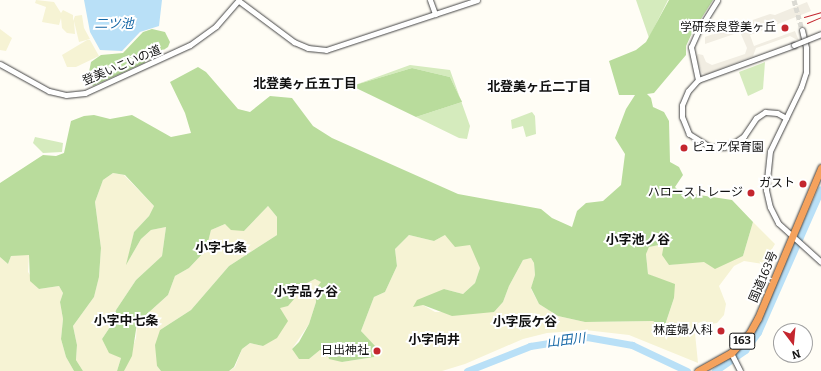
<!DOCTYPE html>
<meta charset="utf-8">
<style>
body{margin:0}
#map{position:relative;width:821px;height:371px;overflow:hidden;background:#fffdf5;font-family:Bitter,"Noto Sans JP",serif}
div>[style]{position:absolute}
.farmland>*{inset:0;background:#f6f3d4}
.green>*{inset:0;background:#d5ebbd}
.forest>*{inset:0;background:#b9dc9c}
.plaza>*{inset:0;background:#f1ede2}
.water>*{inset:0;background:#b9e0f7}
.river>*{height:7px;margin:-3.5px;padding:0 3.5px;transform-origin:3.5px;border-radius:3.5px;background:#b9e0f7}
.minor-tunnel>*{height:5px;margin-top:-2.5px;transform-origin:0;background:repeating-linear-gradient(90deg,#dbdad3 0 5px,transparent 0 7.5px)}
.roads{filter:drop-shadow(0 0 1px #444) drop-shadow(0 0 1px #444)}
.minor>*{height:5px;margin:-2.5px;padding:0 2.5px;transform-origin:2.5px;border-radius:2.5px;background:#fff}
.highway>*{height:7px;margin:-3.5px;padding:0 3.5px;transform-origin:3.5px;border-radius:3.5px;background:#f5a25d}
.rail>*{height:1px;margin:-0.5px;padding:0 0.5px;transform-origin:0.5px;border-radius:0.5px;background:#c4262e}
.bridges{filter:drop-shadow(0 0 1px #444) drop-shadow(0 0 1px #444)}
.minor-bridge>*{height:5px;margin:-2.5px;padding:0 2.5px;transform-origin:2.5px;border-radius:2.5px;background:#fff}
.dots>*{width:11px;height:11px;translate:-50% -50%;box-sizing:border-box;border:2px solid #fff;border-radius:50%}
span{translate:-50% -50%;white-space:nowrap;text-align:center;line-height:1.15;-webkit-text-stroke:4px #fff;paint-order:stroke}
.shield-label span{padding:1px 3px;background:#fff;border:1px solid;border-radius:3px;-webkit-text-stroke-width:0}
.shield-label{font-size:11px;color:#111;font-weight:700}
.poi-label{font-size:12px;color:#111}
.right{translate:-100% -50%;text-align:right}
.left{translate:0 -50%;text-align:left}
.street-label{font-size:12px;color:#111}
.water-label{font-size:13px;color:#1768a6;font-style:italic}
.neighbourhood-label{font-size:13px;color:#111;font-weight:700}
.north{position:absolute;left:773px;top:323px;width:40px;height:40px;box-sizing:border-box;background:#fff;border:1px solid #a0a0a0;border-radius:50%;rotate:164deg;font-size:11px;font-weight:700;line-height:16px;text-align:center;color:#111}
.north::after{content:'';display:block;margin:auto;width:14px;height:18px;background:#c4262e;clip-path:polygon(50% 0,100% 100%,50% 72%,0 100%)}
</style>
<div id="map">
<div class="farmland">
<i style="clip-path:polygon(36px 0,54px 2px,61px 13px,63px 10px,73px 15px,73px 21px,75px 16px,82px 15px,84px 28px,90px 39px,79px 42px,74px 21px,75px 34px,67px 33px,62px 28px,61px 18px,59px 25px,42px 22px,46px 7px,35px 3px)"></i>
<i style="clip-path:polygon(0 29px,12px 38px,6px 51px,0 50px)"></i>
<i style="clip-path:polygon(87px 40px,90px 40px,99px 56px,76px 67px,67px 67px,62px 55px)"></i>
<i style="clip-path:polygon(113px 173px,124px 175px,154px 206px,149px 216px,134px 232px,127px 263px,141px 239px,151px 230px,166px 227px,162px 256px,136px 280px,116px 310px,112px 324px,102px 339px,121px 358px,117px 371px,83px 371px,76px 360px,77px 345px,73px 326px,94px 297px,99px 277px,101px 248px,95px 202px,103px 180px)"></i>
<i style="clip-path:polygon(268px 206px,277px 217px,277px 235px,229px 266px,191px 310px,160px 330px,157px 366px,161px 371px,124px 371px,136px 338px,137px 323px,168px 295px,175px 276px,189px 268px,206px 250px,211px 230px,225px 224px,244px 231px)"></i>
<i style="clip-path:polygon(753px 222px,775px 244px,763px 264px,744px 261px,734px 266px,719px 286px,726px 304px,724px 315px,717px 323px,711px 324px,704px 321px,698px 323px,695px 333px,698px 363px,629px 335px,585px 330px,547px 333px,523px 339px,465px 364px,442px 371px,229px 371px,235px 367px,242px 349px,250px 343px,263px 346px,279px 308px,295px 289px,315px 279px,322px 282px,315px 290px,316px 302px,309px 324px,292px 349px,309px 359px,320px 350px,327px 351px,342px 362px,374px 357px,368px 339px,361px 331px,374px 297px,385px 292px,397px 266px,395px 249px,409px 235px,434px 241px,445px 235px,470px 245px,477px 257px,480px 268px,475px 283px,463px 294px,444px 289px,423px 305px,435px 312px,494px 312px,503px 302px,509px 286px,523px 260px,531px 258px,534px 263px,535px 275px,531px 289px,539px 304px,558px 316px,585px 322px,653px 321px,664px 328px,674px 298px,657px 278px,648px 274px,646px 253px,649px 247px,664px 244px,669px 265px,743px 256px)"></i>
<i style="clip-path:polygon(19px 254px,29px 255px,28px 272px,39px 289px,59px 286px,63px 293px,60px 302px,63px 319px,61px 339px,66px 357px,74px 371px,0 371px,0 257px,8px 264px,11px 256px)"></i>
</div>
<div class="green">
<i style="clip-path:polygon(636px 0,668px 0,649px 38px,648px 35px)"></i>
<i style="clip-path:polygon(765px 62px,763px 89px,748px 96px,739px 72px)"></i>
<i style="clip-path:polygon(410px 65px,450px 70px,470px 126px,467px 139px,459px 138px,416px 117px,462px 102px,450px 77px,412px 68px,355px 85px)"></i>
<i style="clip-path:polygon(532px 112px,535px 116px,536px 134px,526px 137px,523px 126px,512px 129px,511px 120px)"></i>
<i style="clip-path:polygon(35px 137px,63px 143px,62px 152px,43px 153px,33px 143px)"></i>
</div>
<div class="forest">
<i style="clip-path:polygon(669px 0,713px 0,692px 33px,686px 46px,686px 55px,654px 93px,647px 94px,651px 98px,653px 107px,664px 112px,669px 121px,670px 162px,679px 167px,683px 175px,675px 187px,680px 192px,732px 200px,753px 222px,743px 256px,715px 269px,704px 262px,669px 265px,662px 255px,664px 244px,649px 247px,646px 254px,648px 274px,675px 284px,674px 298px,664px 328px,653px 321px,585px 322px,558px 316px,539px 304px,531px 288px,535px 275px,534px 263px,531px 258px,523px 260px,509px 286px,503px 302px,494px 312px,452px 316px,423px 305px,413px 307px,417px 300px,444px 289px,463px 294px,475px 283px,480px 268px,470px 245px,455px 247px,445px 235px,434px 241px,409px 235px,395px 249px,397px 266px,385px 292px,374px 297px,361px 331px,376px 347px,374px 357px,342px 362px,329px 359px,327px 352px,320px 350px,309px 359px,299px 359px,292px 349px,299px 342px,309px 324px,316px 302px,315px 290px,321px 282px,315px 279px,295px 289px,295px 298px,288px 306px,280px 308px,288px 321px,277px 338px,263px 346px,250px 343px,242px 349px,234px 367px,229px 371px,161px 371px,157px 366px,155px 345px,160px 330px,191px 310px,229px 266px,277px 235px,277px 217px,268px 206px,244px 231px,231px 230px,225px 224px,211px 230px,206px 250px,189px 268px,175px 276px,168px 295px,137px 323px,132px 356px,124px 371px,117px 371px,121px 358px,109px 353px,102px 339px,112px 324px,116px 310px,136px 280px,162px 256px,166px 227px,151px 230px,141px 239px,126px 265px,134px 232px,149px 216px,154px 206px,125px 175px,113px 173px,103px 180px,95px 202px,101px 248px,99px 277px,94px 297px,73px 326px,77px 345px,76px 360px,83px 371px,74px 371px,66px 357px,61px 339px,63px 319px,60px 302px,63px 293px,59px 286px,39px 289px,30px 281px,29px 255px,11px 256px,8px 264px,0 257px,0 183px,43px 155px,56px 156px,64px 153px,71px 121px,84px 116px,94px 115px,110px 119px,132px 115px,171px 137px,191px 133px,185px 113px,170px 82px,198px 67px,206px 72px,238px 109px,250px 112px,270px 96px,292px 98px,313px 126px,332px 138px,458px 194px,541px 209px,552px 218px,572px 227px,577px 211px,586px 203px,603px 201px,621px 185px,625px 154px,615px 138px,626px 109px,635px 95px,619px 95px,609px 61px,636px 50px,646px 42px)"></i>
<i style="clip-path:polygon(152px 29px,165px 32px,170px 42px,168px 47px,144px 63px,93px 86px,88px 77px,91px 62px,101px 55px,123px 53px,143px 32px)"></i>
<i style="clip-path:polygon(412px 68px,450px 77px,462px 102px,416px 117px,354px 87px,355px 85px)"></i>
</div>
<div class="plaza">
<i style="clip-path:polygon(807px 2px,811px 11px,750px 35px,754px 46px,795px 31px,799px 41px,790px 36px,756px 48px,753px 56px,706px 75px,702px 73px,696px 58px,698px 54px,703px 55px,706px 62px,712px 65px,745px 54px,747px 48px,740px 32px,705px 44px,705px 37px,770px 14px,775px 15px)"></i>
</div>
<div class="water">
<i style="clip-path:polygon(84px 0,162px 0,159px 26px,140px 32px,122px 51px,100px 50px,90px 32px)"></i>
</div>
<div class="river">
<i style="left:467px;top:371px;width:68px;rotate:-21.6deg"></i>
<i style="left:530px;top:346px;width:58px;rotate:-9deg"></i>
<i style="left:587px;top:337px;width:46px;rotate:10.1deg"></i>
<i style="left:632px;top:345px;width:61px;rotate:25.3deg"></i>
<i style="left:715px;top:371px;width:37px;rotate:-35deg"></i>
<i style="left:745px;top:350px;width:22px;rotate:-54deg"></i>
<i style="left:758px;top:332px;width:156px;rotate:-66.2deg"></i>
</div>
<div class="minor-tunnel">
<i style="left:794px;top:0;width:31px;rotate:75deg"></i>
</div>
<div class="roads">
<div class="minor">
<i style="left:430px;top:0;width:15px;rotate:70deg"></i>
<i style="left:239px;top:1px;width:69px;rotate:36.7deg"></i>
<i style="left:294px;top:42px;width:15px;rotate:23deg"></i>
<i style="left:308px;top:48px;width:18px;rotate:6deg"></i>
<i style="left:326px;top:50px;width:159px;rotate:-18.3deg"></i>
<i style="left:802px;top:30px;width:18px;rotate:77deg"></i>
<i style="left:806px;top:48px;width:24px;rotate:90deg"></i>
<i style="left:806px;top:72px;width:16px;rotate:108deg"></i>
<i style="left:801px;top:87px;width:71px;rotate:115.8deg"></i>
<i style="left:770px;top:151px;width:39px;rotate:96deg"></i>
<i style="left:766px;top:190px;width:17px;rotate:77deg"></i>
<i style="left:770px;top:207px;width:18px;rotate:63deg"></i>
<i style="left:778px;top:223px;width:58px;rotate:42.2deg"></i>
<i style="left:0;top:64px;width:56px;rotate:28.9deg"></i>
<i style="left:49px;top:91px;width:17px;rotate:13deg"></i>
<i style="left:66px;top:95px;width:19px;rotate:-6deg"></i>
<i style="left:85px;top:93px;width:115px;rotate:-24.6deg"></i>
<i style="left:190px;top:45px;width:32px;rotate:-36deg"></i>
<i style="left:216px;top:26px;width:35px;rotate:-49deg"></i>
<i style="left:698px;top:80px;width:34px;rotate:-102deg"></i>
<i style="left:691px;top:47px;width:17px;rotate:-66deg"></i>
<i style="left:698px;top:31px;width:36px;rotate:-58deg"></i>
<i style="left:786px;top:118px;width:10px;rotate:-151deg"></i>
<i style="left:777px;top:113px;width:12px;rotate:-175deg"></i>
<i style="left:765px;top:112px;width:11px;rotate:146deg"></i>
<i style="left:756px;top:118px;width:22px;rotate:124deg"></i>
<i style="left:744px;top:136px;width:12px;rotate:145deg"></i>
<i style="left:734px;top:143px;width:11px;rotate:158deg"></i>
<i style="left:724px;top:147px;width:14px;rotate:180deg"></i>
<i style="left:710px;top:147px;width:25px;rotate:-148deg"></i>
<i style="left:689px;top:134px;width:18px;rotate:-112deg"></i>
<i style="left:682px;top:117px;width:12px;rotate:-90deg"></i>
<i style="left:682px;top:105px;width:15px;rotate:-67deg"></i>
<i style="left:688px;top:91px;width:15px;rotate:-48deg"></i>
<i style="left:698px;top:80px;width:102px;rotate:-20deg"></i>
<i style="left:731px;top:353px;width:20px;rotate:63deg"></i>
</div>
<div class="highway">
<i style="left:698px;top:371px;width:38px;rotate:-29deg"></i>
<i style="left:731px;top:353px;width:26px;rotate:-47deg"></i>
<i style="left:749px;top:334px;width:18px;rotate:-61deg"></i>
<i style="left:758px;top:318px;width:163px;rotate:-67.2deg"></i>
</div>
</div>
<div class="rail">
<i style="left:804px;top:17px;width:18px;rotate:-16deg"></i>
<i style="left:807px;top:23px;width:15px;rotate:-23deg"></i>
</div>
<div class="bridges">
<div class="minor-bridge">
<i style="left:794px;top:45px;width:29px;rotate:-22deg"></i>
</div>
</div>
<div class="dots">
<i style="left:785px;top:28px;background:#c4262e"></i>
<i style="left:684px;top:148px;background:#c4262e"></i>
<i style="left:803px;top:184px;background:#c4262e"></i>
<i style="left:751px;top:193px;background:#c4262e"></i>
<i style="left:721px;top:331px;background:#c4262e"></i>
<i style="left:377px;top:351px;background:#c4262e"></i>
</div>
<div class="shield-label">
<span style="left:742px;top:341px">163</span>
</div>
<div class="poi-label">
<span class="right" style="left:776px;top:28px">学研奈良登美ヶ丘</span>
<span class="left" style="left:692px;top:148px">ピュア保育園</span>
<span class="right" style="left:795px;top:184px">ガスト</span>
<span class="right" style="left:743px;top:193px">ハローストレージ</span>
<span class="right" style="left:713px;top:331px">林産婦人科</span>
<span class="right" style="left:369px;top:351px">日出神社</span>
</div>
<div class="street-label">
<span style="left:122px;top:66px;rotate:-23deg">登美いこいの道</span>
<span style="left:764px;top:277px;rotate:-67deg">国道163号</span>
</div>
<div class="water-label">
<span style="left:114px;top:24px">二ツ池</span>
<span style="left:566px;top:341px;rotate:-7deg">山田川</span>
</div>
<div class="neighbourhood-label">
<span style="left:305px;top:84px">北登美ヶ丘五丁目</span>
<span style="left:539px;top:87px">北登美ヶ丘二丁目</span>
<span style="left:638px;top:240px">小字池ノ谷</span>
<span style="left:221px;top:248px">小字七条</span>
<span style="left:306px;top:292px">小字品ヶ谷</span>
<span style="left:126px;top:321px">小字中七条</span>
<span style="left:525px;top:322px">小字辰ケ谷</span>
<span style="left:434px;top:340px">小字向井</span>
</div>
<div class="north">N</div>
</div>
